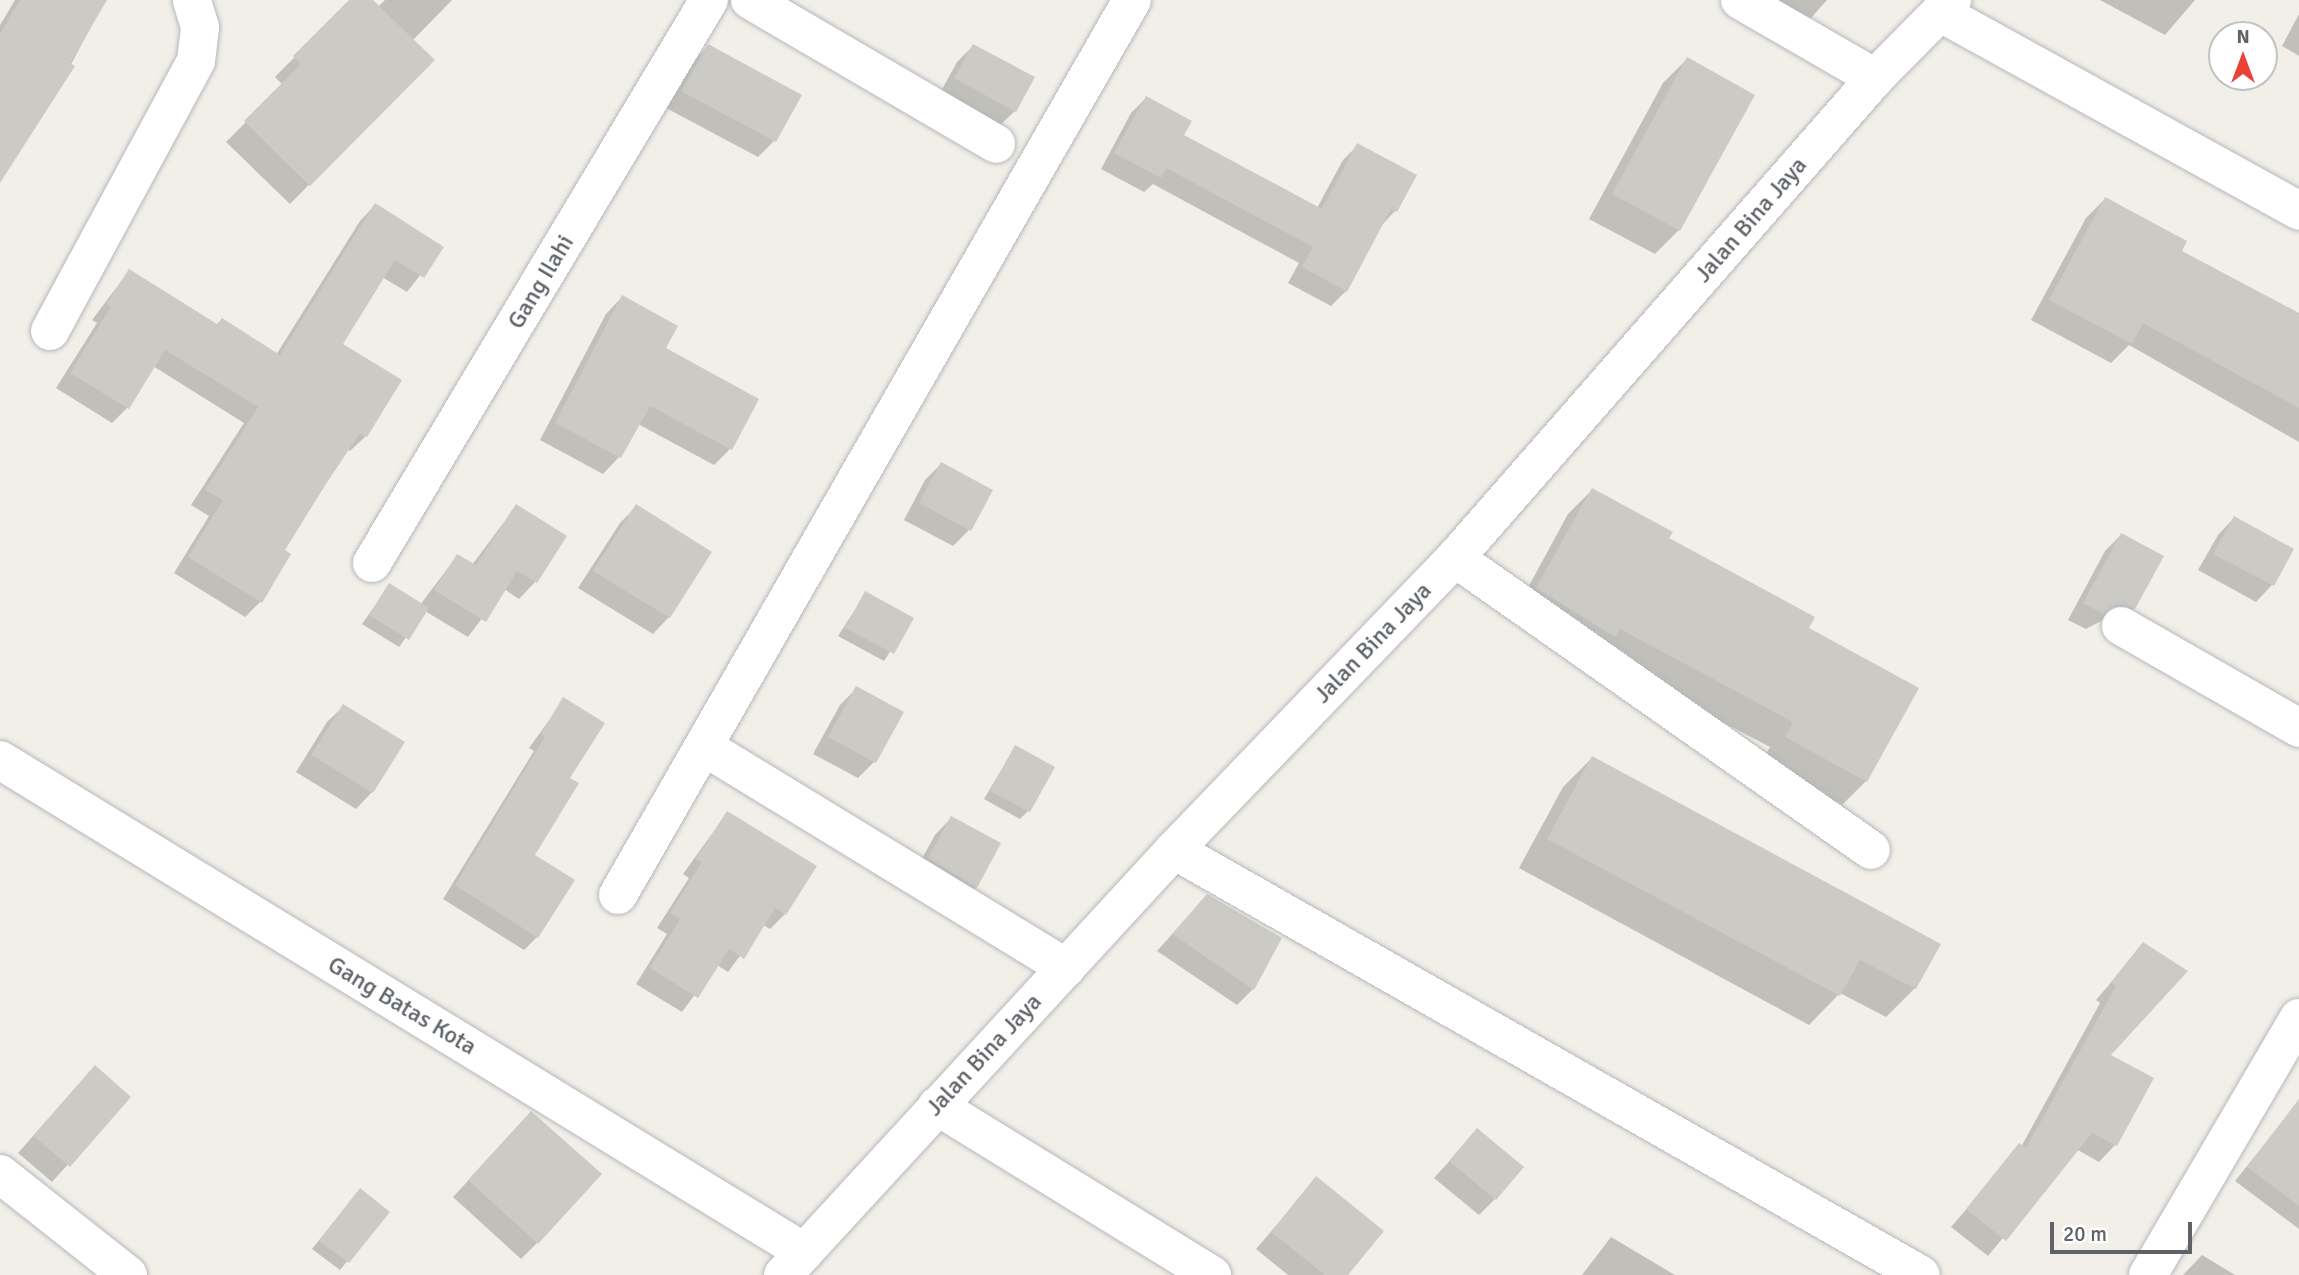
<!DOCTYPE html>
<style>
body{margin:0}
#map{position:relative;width:2299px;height:1275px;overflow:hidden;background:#f1efe8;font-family:Signika,sans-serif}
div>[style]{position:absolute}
.shadow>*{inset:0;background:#0003}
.building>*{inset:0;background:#cccac5}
.roads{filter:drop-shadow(0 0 2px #b5b8bc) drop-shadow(0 0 2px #b5b8bc)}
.minor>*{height:38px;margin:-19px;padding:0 19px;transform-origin:19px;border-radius:19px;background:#fff}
span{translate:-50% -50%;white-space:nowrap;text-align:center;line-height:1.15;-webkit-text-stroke:6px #fff;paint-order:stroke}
.street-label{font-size:24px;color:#5f6368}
.north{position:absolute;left:2208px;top:21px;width:70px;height:70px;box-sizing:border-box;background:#fff;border:2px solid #bfc1c3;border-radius:50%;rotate:0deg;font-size:19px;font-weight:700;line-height:28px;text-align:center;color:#5f6368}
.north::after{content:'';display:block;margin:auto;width:24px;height:32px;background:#ea4335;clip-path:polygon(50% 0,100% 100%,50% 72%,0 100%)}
.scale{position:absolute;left:2050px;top:1222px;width:142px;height:32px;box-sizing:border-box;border:4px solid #5f6368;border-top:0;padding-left:9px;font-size:21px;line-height:24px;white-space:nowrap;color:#5f6368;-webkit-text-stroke:5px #fff;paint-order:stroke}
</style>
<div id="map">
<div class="shadow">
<i style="clip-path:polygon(15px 0,87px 0,101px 8px,53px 98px,0 172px,0 25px)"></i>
<i style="clip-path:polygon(351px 0,370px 0,378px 7px,385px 0,452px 0,412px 41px,432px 60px,290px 204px,226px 142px,283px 85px,275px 77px)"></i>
<i style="clip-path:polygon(1772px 0,1827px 0,1809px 20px)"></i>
<i style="clip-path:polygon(2100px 0,2195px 0,2165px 35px)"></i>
<i style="clip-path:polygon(2299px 14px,2299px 56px,2282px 46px)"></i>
<i style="clip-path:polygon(708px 46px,799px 95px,774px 141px,758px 157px,666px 108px,692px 63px)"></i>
<i style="clip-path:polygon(973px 46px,1015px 111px,998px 127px,939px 95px,957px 62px)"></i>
<i style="clip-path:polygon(1687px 59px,1679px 230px,1655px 254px,1589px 219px,1663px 83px)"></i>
<i style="clip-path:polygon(1146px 98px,1182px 135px,1317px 208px,1343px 160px,1358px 145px,1415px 176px,1395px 211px,1380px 227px,1346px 291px,1331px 306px,1288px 283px,1299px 263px,1153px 184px,1144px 192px,1101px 169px,1131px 113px)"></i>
<i style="clip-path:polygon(2105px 199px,2180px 251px,2299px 315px,2299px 442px,2129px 345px,2111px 363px,2031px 320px,2086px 218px)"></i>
<i style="clip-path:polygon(375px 205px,442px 247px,407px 292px,382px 277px,340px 344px,400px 381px,366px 436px,350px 451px,347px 449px,282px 551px,260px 602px,245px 617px,174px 573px,209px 516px,191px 505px,244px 423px,153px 366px,127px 408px,112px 423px,56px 388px,97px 323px,92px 320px,129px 271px,216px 326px,276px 355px,360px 221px)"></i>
<i style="clip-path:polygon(622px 297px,663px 349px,730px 449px,714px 465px,638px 424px,619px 457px,603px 474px,540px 440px,606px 314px)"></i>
<i style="clip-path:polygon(941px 464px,969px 530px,953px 546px,904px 520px,925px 480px)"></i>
<i style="clip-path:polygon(1592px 490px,1806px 629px,1866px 781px,1842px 805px,1762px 761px,1770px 747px,1514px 613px,1568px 514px)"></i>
<i style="clip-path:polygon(516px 506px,564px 536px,535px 582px,519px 599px,504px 589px,468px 637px,425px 611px,399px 647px,362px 624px,389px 586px,420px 605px,457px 556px,472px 565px)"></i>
<i style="clip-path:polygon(636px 507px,669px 617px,653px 634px,578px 588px,620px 523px)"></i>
<i style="clip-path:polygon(2234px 518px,2292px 550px,2272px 585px,2256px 602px,2198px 570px,2218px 535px)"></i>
<i style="clip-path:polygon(2121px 535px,2134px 608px,2117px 624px,2103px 620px,2086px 629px,2068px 620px,2105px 551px)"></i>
<i style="clip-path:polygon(866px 593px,912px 618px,884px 661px,838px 636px)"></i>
<i style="clip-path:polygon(856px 689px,874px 762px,858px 778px,813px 754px,840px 705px)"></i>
<i style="clip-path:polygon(564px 700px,568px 778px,532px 855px,537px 937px,524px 950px,443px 899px,534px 751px,529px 748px)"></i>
<i style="clip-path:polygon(344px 706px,372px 792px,356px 809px,296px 772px,327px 722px)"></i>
<i style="clip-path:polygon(1015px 747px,1028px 811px,1020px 819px,984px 799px)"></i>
<i style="clip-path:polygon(1592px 758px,1915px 988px,1886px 1017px,1840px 993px,1809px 1025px,1519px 868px,1563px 787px)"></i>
<i style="clip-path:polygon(727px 813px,785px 914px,770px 929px,763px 925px,728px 972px,717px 965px,682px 1012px,636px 984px,667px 934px,657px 928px,689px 878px,683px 874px)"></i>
<i style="clip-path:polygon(951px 818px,976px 887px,960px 903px,913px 875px,935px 835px)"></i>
<i style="clip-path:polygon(1191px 913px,1253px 989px,1237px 1005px,1157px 951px)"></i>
<i style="clip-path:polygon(2144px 944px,2108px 1055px,2152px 1078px,2115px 1145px,2099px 1162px,2076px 1149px,1988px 1256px,1951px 1227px,2021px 1147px,2100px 1003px,2096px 1000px)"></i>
<i style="clip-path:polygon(79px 1084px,129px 1097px,52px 1182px,18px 1153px)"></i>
<i style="clip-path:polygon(2284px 1120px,2299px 1132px,2299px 1229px,2235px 1181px)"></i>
<i style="clip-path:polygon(515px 1130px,537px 1243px,521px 1259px,453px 1197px)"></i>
<i style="clip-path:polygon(1477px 1131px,1495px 1199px,1479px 1215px,1434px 1178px)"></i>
<i style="clip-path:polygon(1317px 1178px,1345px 1275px,1288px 1275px,1256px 1249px)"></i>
<i style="clip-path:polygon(352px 1199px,387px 1212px,340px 1270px,312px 1249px)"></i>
<i style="clip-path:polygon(1611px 1237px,1675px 1275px,1582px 1275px)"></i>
<i style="clip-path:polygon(2202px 1255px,2235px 1275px,2183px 1275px)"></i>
</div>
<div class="building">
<i style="clip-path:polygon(20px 0,107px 0,70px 63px,75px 66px,0 183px,0 34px)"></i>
<i style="clip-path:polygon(349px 0,373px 0,435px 60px,310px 186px,244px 121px,301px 64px,293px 56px)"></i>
<i style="clip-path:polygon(708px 44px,802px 95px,776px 142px,681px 91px)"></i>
<i style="clip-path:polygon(973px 44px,1035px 77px,1016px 112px,954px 78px)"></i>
<i style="clip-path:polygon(1687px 57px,1755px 95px,1680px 231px,1612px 194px)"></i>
<i style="clip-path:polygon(1146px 96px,1192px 121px,1184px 135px,1322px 209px,1357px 143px,1417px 175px,1397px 212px,1391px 209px,1347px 292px,1302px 267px,1313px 247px,1166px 168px,1161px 178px,1114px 153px)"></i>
<i style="clip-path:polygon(2105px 197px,2187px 241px,2182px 251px,2299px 313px,2299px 408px,2143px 323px,2132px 344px,2049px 300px)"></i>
<i style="clip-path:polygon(375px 203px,444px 247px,424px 278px,395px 260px,343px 344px,402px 380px,367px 437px,360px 433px,324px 487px,285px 550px,291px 554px,262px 603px,188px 557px,223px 500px,205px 490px,258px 407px,165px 350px,129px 409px,70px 373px,111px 307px,106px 304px,129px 269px,217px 324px,222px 318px,280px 355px)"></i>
<i style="clip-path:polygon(622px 295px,678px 326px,666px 348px,759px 399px,732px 450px,650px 406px,621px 458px,555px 423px)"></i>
<i style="clip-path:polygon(941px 462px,993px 490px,971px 531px,919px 503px)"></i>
<i style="clip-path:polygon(1592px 488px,1673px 532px,1669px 538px,1815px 617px,1809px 628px,1919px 688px,1867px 782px,1785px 737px,1793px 722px,1620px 629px,1615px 637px,1536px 588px)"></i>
<i style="clip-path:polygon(516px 504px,567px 536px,537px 583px,517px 571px,486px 622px,434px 590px,457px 554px,476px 565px)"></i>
<i style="clip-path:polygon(636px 504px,712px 552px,670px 618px,593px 571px)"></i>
<i style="clip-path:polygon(2234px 516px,2294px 549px,2274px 586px,2213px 554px)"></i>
<i style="clip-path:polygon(2121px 533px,2164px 556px,2135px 609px,2120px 604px,2103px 614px,2083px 603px)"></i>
<i style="clip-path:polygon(389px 583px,429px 608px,409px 640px,369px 615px)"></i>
<i style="clip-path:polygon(865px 591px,914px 618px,894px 654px,845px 628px)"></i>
<i style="clip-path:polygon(856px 686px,904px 712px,876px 763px,828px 737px)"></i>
<i style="clip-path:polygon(563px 697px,605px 723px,570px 778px,579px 783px,535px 855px,575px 880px,538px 938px,455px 885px,545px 737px,541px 734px)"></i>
<i style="clip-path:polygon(343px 704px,405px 742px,373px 793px,311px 755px)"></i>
<i style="clip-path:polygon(1015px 745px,1055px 767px,1030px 812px,990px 791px)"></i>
<i style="clip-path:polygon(1592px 756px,1941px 944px,1916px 989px,1860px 960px,1840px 996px,1547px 839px)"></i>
<i style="clip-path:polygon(727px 811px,817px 866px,786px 915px,775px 908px,744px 959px,729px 949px,698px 998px,650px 968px,680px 919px,670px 913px,702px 862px,696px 859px)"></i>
<i style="clip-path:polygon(951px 816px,1001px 843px,977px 888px,928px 858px)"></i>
<i style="clip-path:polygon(1207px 894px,1282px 938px,1254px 990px,1172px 934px)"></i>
<i style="clip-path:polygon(2143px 942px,2188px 971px,2111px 1055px,2154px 1078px,2117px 1146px,2092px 1133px,2006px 1241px,1966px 1209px,2019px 1143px,2026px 1148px,2116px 986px,2111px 982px)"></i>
<i style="clip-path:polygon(95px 1065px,131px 1097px,70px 1167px,33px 1136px)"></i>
<i style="clip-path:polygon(2299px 1099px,2299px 1206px,2247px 1167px)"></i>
<i style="clip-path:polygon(531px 1111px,602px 1174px,538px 1244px,468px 1180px)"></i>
<i style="clip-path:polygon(1477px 1128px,1524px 1167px,1496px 1200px,1449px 1161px)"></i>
<i style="clip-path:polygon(1316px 1176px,1384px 1231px,1348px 1275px,1325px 1275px,1271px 1232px)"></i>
<i style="clip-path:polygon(360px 1188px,390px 1212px,349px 1263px,319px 1241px)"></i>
</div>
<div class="roads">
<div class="minor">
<i style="left:750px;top:0;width:285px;rotate:30.3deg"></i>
<i style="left:1740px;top:0;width:156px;rotate:30deg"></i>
<i style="left:1941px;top:13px;width:409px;rotate:28.9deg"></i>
<i style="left:50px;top:331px;width:307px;rotate:-61.6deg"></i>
<i style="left:196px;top:61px;width:34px;rotate:-83deg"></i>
<i style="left:200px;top:27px;width:28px;rotate:-107deg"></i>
<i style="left:1455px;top:558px;width:508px;rotate:35.07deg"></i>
<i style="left:372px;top:563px;width:656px;rotate:-59.1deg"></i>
<i style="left:2121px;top:626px;width:205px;rotate:29.8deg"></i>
<i style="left:706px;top:748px;width:422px;rotate:31.4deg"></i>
<i style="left:0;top:760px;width:943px;rotate:31.46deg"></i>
<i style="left:1174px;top:850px;width:859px;rotate:29.64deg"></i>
<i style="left:618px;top:895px;width:1032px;rotate:-60.13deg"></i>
<i style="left:937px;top:1106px;width:323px;rotate:31.6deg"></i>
<i style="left:0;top:1174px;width:163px;rotate:38.3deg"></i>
<i style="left:783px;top:1275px;width:577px;rotate:-47.39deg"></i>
<i style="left:1174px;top:850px;width:405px;rotate:-46.1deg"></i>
<i style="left:1455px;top:558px;width:638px;rotate:-48.81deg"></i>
<i style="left:1875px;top:78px;width:110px;rotate:-45.4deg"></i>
<i style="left:2148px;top:1275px;width:298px;rotate:-59.6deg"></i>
</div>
</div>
<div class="street-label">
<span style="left:1751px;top:220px;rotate:-49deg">Jalan Bina Jaya</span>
<span style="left:541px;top:282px;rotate:-59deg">Gang Ilahi</span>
<span style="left:1373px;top:643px;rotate:-46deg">Jalan Bina Jaya</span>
<span style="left:402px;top:1006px;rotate:31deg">Gang Batas Kota</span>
<span style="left:984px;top:1055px;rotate:-47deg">Jalan Bina Jaya</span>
</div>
<div class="north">N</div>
<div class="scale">20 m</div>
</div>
